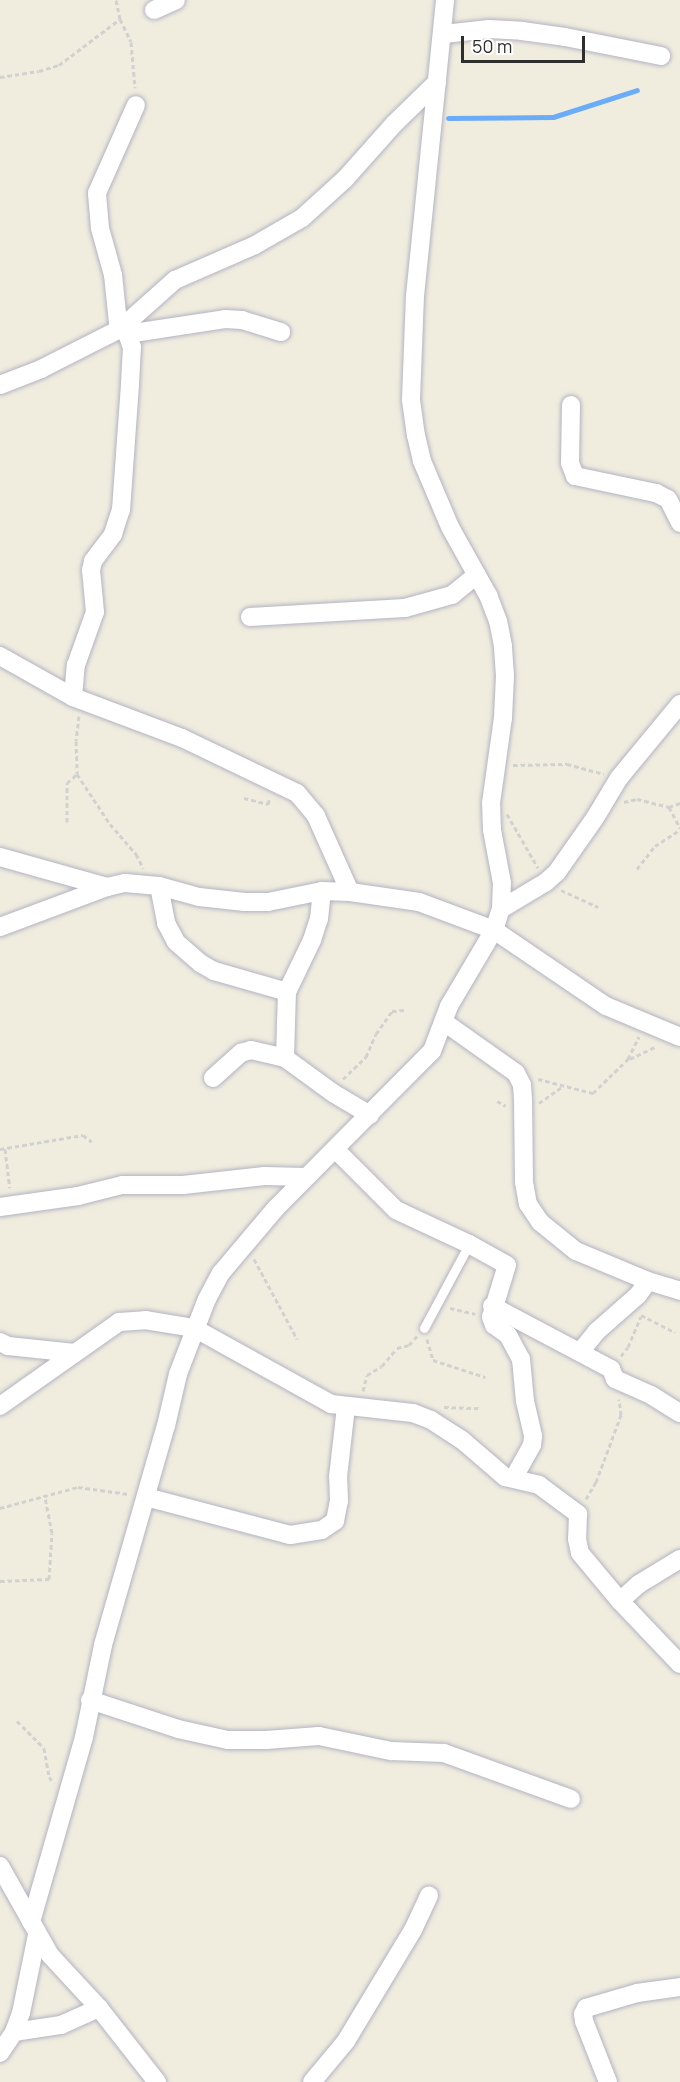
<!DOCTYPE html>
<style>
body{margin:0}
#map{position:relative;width:680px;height:2082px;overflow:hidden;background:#f0eddf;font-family:Manrope,sans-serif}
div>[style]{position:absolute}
.stream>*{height:5px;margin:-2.5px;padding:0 2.5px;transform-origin:2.5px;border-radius:2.5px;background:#6bacf9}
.path>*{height:3px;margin-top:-1.5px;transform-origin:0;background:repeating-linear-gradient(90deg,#d1d1d1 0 4.5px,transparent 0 7.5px)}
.roads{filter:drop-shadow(0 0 2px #b4b3c2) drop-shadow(0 0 2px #b4b3c2)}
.lane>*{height:9px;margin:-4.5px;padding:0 4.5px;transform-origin:4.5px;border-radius:4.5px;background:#fff}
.street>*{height:18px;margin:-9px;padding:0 9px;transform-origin:9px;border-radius:9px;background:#fff}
span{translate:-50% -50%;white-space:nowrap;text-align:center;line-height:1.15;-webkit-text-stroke:5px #fff;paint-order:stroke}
.scale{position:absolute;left:461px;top:36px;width:124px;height:27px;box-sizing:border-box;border:3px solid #2e2e2e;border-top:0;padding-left:8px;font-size:18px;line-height:21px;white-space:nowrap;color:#2e2e2e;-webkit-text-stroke:4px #fff;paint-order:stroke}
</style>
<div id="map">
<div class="stream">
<i style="left:448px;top:118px;width:105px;rotate:-0.5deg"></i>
<i style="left:553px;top:117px;width:88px;rotate:-17.8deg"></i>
</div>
<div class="path">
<i style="left:116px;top:0;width:19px;rotate:78deg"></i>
<i style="left:120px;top:19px;width:25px;rotate:64deg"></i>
<i style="left:131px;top:42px;width:46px;rotate:85deg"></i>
<i style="left:0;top:77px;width:39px;rotate:-9deg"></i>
<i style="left:39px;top:71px;width:21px;rotate:-17deg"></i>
<i style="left:59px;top:65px;width:76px;rotate:-37deg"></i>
<i style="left:79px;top:716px;width:25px;rotate:97deg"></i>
<i style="left:76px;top:741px;width:33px;rotate:88deg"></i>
<i style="left:77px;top:774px;width:60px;rotate:56.6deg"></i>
<i style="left:110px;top:824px;width:40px;rotate:49deg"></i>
<i style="left:136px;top:854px;width:16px;rotate:63deg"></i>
<i style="left:513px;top:765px;width:54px;rotate:-1.1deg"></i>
<i style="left:567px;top:764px;width:38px;rotate:15deg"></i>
<i style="left:244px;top:798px;width:25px;rotate:14deg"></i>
<i style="left:268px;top:804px;width:6px;rotate:-72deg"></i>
<i style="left:624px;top:802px;width:13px;rotate:-13deg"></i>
<i style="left:637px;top:799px;width:33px;rotate:14deg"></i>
<i style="left:680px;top:803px;width:12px;rotate:160deg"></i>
<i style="left:669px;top:807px;width:24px;rotate:62deg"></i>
<i style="left:507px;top:814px;width:62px;rotate:60.1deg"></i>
<i style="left:67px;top:822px;width:39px;rotate:-90deg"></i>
<i style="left:67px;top:783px;width:13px;rotate:-42deg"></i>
<i style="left:637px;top:869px;width:29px;rotate:-52deg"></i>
<i style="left:655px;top:846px;width:30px;rotate:-33deg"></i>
<i style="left:561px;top:890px;width:41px;rotate:24.7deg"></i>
<i style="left:630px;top:1059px;width:30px;rotate:-26deg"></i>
<i style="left:343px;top:1079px;width:32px;rotate:-44deg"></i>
<i style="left:366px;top:1057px;width:25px;rotate:-67deg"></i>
<i style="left:376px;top:1034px;width:28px;rotate:-55deg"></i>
<i style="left:392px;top:1011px;width:12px;rotate:-5deg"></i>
<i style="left:538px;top:1079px;width:57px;rotate:14.3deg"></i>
<i style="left:593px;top:1093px;width:49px;rotate:-44.2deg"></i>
<i style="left:628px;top:1059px;width:25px;rotate:-64deg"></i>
<i style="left:497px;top:1101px;width:10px;rotate:29deg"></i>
<i style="left:539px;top:1103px;width:29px;rotate:-35deg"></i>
<i style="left:0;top:1149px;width:84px;rotate:-9.6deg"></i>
<i style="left:83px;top:1135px;width:11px;rotate:38deg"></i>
<i style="left:5px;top:1149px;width:39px;rotate:83deg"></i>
<i style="left:254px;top:1259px;width:91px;rotate:61.7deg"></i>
<i style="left:450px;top:1308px;width:26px;rotate:13deg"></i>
<i style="left:641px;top:1315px;width:38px;rotate:27deg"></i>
<i style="left:427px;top:1339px;width:22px;rotate:74deg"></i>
<i style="left:433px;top:1360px;width:55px;rotate:18.1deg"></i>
<i style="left:621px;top:1356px;width:11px;rotate:-52deg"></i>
<i style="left:628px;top:1347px;width:33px;rotate:-67deg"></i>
<i style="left:363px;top:1391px;width:16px;rotate:-76deg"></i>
<i style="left:367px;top:1375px;width:17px;rotate:-31deg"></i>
<i style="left:382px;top:1366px;width:23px;rotate:-50deg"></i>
<i style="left:397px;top:1348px;width:12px;rotate:-14deg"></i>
<i style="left:409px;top:1345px;width:12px;rotate:-48deg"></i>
<i style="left:444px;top:1407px;width:35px;rotate:2deg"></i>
<i style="left:586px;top:1499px;width:20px;rotate:-60deg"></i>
<i style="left:596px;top:1482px;width:72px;rotate:-69.5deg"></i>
<i style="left:621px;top:1415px;width:16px;rotate:-97deg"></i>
<i style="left:0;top:1508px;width:81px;rotate:-15.1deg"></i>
<i style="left:78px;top:1487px;width:51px;rotate:7.8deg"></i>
<i style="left:0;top:1581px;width:49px;rotate:-2.3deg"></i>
<i style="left:49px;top:1579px;width:46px;rotate:-86.3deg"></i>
<i style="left:52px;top:1533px;width:37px;rotate:-101deg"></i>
<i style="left:17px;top:1721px;width:38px;rotate:45deg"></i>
<i style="left:44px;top:1748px;width:29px;rotate:80deg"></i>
<i style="left:49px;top:1777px;width:8px;rotate:50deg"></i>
</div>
<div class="roads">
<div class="lane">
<i style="left:424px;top:1328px;width:95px;rotate:-61.8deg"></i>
</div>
<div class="street">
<i style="left:154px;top:10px;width:24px;rotate:-24deg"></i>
<i style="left:444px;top:34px;width:45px;rotate:-6.3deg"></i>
<i style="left:489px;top:29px;width:33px;rotate:3deg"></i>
<i style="left:522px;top:31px;width:43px;rotate:7.9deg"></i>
<i style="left:565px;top:37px;width:98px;rotate:11.2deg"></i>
<i style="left:127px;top:334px;width:99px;rotate:-8.7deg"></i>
<i style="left:225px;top:319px;width:17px;rotate:3deg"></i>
<i style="left:242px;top:320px;width:41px;rotate:17.1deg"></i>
<i style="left:0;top:385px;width:44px;rotate:-21.3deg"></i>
<i style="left:41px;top:369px;width:89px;rotate:-26.9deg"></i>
<i style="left:120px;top:329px;width:74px;rotate:-41.7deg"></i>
<i style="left:175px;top:280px;width:87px;rotate:-23.6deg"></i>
<i style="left:255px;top:245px;width:54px;rotate:-29.9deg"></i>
<i style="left:302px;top:218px;width:58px;rotate:-42.2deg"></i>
<i style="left:345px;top:179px;width:74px;rotate:-48.3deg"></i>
<i style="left:394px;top:124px;width:60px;rotate:-44.3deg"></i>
<i style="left:571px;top:405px;width:58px;rotate:91deg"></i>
<i style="left:570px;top:463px;width:14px;rotate:69deg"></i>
<i style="left:575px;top:476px;width:83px;rotate:11.9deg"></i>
<i style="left:656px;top:493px;width:13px;rotate:27deg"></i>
<i style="left:668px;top:499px;width:27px;rotate:63deg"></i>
<i style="left:250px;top:617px;width:155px;rotate:-3.3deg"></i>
<i style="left:405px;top:608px;width:49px;rotate:-15.5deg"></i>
<i style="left:452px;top:595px;width:32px;rotate:-39deg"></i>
<i style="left:0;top:656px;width:84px;rotate:29.3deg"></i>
<i style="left:73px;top:697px;width:116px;rotate:20.6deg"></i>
<i style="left:182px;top:738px;width:127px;rotate:25.6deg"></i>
<i style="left:297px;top:793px;width:30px;rotate:50deg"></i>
<i style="left:316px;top:816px;width:83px;rotate:65.9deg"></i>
<i style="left:350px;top:892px;width:70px;rotate:8.2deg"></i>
<i style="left:419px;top:902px;width:80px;rotate:20.5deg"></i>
<i style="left:494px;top:930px;width:135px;rotate:34.2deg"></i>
<i style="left:606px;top:1006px;width:80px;rotate:22.7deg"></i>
<i style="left:73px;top:697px;width:32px;rotate:-85deg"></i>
<i style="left:76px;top:665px;width:56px;rotate:-70.3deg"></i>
<i style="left:95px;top:612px;width:42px;rotate:-95.4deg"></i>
<i style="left:91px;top:570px;width:9px;rotate:-77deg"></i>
<i style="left:93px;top:561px;width:34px;rotate:-53deg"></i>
<i style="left:113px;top:534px;width:25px;rotate:-72deg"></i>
<i style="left:121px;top:510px;width:126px;rotate:-85.9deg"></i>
<i style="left:130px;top:384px;width:37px;rotate:-87deg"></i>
<i style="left:132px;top:347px;width:14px;rotate:-111deg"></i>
<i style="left:127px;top:334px;width:14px;rotate:-129deg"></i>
<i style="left:118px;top:323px;width:48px;rotate:-95.9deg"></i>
<i style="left:113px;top:275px;width:49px;rotate:-105.5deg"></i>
<i style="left:100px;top:228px;width:35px;rotate:-95deg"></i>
<i style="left:97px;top:193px;width:96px;rotate:-66.1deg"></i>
<i style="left:0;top:857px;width:111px;rotate:15.7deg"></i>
<i style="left:159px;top:886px;width:38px;rotate:79deg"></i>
<i style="left:166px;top:923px;width:21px;rotate:62deg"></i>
<i style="left:176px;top:942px;width:32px;rotate:41deg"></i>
<i style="left:200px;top:963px;width:16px;rotate:30deg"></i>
<i style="left:214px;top:971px;width:76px;rotate:16deg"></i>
<i style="left:501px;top:909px;width:52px;rotate:-31deg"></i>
<i style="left:546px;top:882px;width:15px;rotate:-42deg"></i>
<i style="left:557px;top:872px;width:66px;rotate:-54.9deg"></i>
<i style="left:595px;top:818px;width:47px;rotate:-59deg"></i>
<i style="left:619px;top:778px;width:96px;rotate:-50.5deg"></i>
<i style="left:0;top:927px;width:114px;rotate:-20.5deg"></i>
<i style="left:107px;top:887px;width:18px;rotate:-13deg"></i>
<i style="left:125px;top:883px;width:34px;rotate:5deg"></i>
<i style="left:159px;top:886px;width:41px;rotate:15.4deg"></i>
<i style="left:199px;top:897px;width:46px;rotate:6.2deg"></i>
<i style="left:245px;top:902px;width:23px"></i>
<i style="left:268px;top:902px;width:55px;rotate:-11.5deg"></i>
<i style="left:322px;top:891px;width:28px;rotate:2deg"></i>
<i style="left:444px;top:1022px;width:88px;rotate:35.3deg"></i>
<i style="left:516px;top:1073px;width:13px;rotate:63deg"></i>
<i style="left:522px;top:1085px;width:15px;rotate:86deg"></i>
<i style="left:523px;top:1100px;width:82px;rotate:89.3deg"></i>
<i style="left:524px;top:1182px;width:22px;rotate:80deg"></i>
<i style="left:528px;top:1204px;width:22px;rotate:56deg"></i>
<i style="left:540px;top:1222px;width:46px;rotate:38.9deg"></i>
<i style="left:576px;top:1251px;width:78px;rotate:22.6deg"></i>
<i style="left:648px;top:1281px;width:34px;rotate:17deg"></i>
<i style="left:285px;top:1058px;width:66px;rotate:-88.3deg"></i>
<i style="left:287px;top:992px;width:58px;rotate:-64.3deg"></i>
<i style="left:312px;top:940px;width:22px;rotate:-72deg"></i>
<i style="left:319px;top:919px;width:28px;rotate:-84deg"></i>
<i style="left:213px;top:1078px;width:38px;rotate:-42deg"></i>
<i style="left:241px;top:1053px;width:10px;rotate:-17deg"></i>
<i style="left:251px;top:1050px;width:35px;rotate:13deg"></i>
<i style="left:285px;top:1058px;width:59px;rotate:36.1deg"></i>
<i style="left:333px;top:1093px;width:43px;rotate:30.7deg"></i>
<i style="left:335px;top:1149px;width:86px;rotate:45deg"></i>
<i style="left:396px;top:1210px;width:81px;rotate:25deg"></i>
<i style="left:469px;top:1244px;width:43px;rotate:28.9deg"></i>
<i style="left:507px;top:1265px;width:54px;rotate:107.1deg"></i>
<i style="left:491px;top:1317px;width:9px;rotate:69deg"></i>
<i style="left:494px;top:1325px;width:17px;rotate:36deg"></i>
<i style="left:508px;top:1335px;width:27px;rotate:62deg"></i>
<i style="left:521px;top:1359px;width:42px;rotate:84.6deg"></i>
<i style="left:525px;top:1401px;width:36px;rotate:77deg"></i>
<i style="left:533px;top:1436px;width:9px;rotate:96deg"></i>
<i style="left:532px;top:1445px;width:38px;rotate:119deg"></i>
<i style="left:0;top:1207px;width:79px;rotate:-8deg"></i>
<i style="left:78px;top:1196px;width:45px;rotate:-14deg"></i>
<i style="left:122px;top:1185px;width:61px"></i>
<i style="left:183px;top:1185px;width:82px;rotate:-6.3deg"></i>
<i style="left:265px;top:1176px;width:40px;rotate:1.4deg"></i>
<i style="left:492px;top:1306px;width:135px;rotate:27.9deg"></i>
<i style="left:611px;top:1369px;width:11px;rotate:68deg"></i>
<i style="left:615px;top:1379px;width:39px;rotate:24deg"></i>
<i style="left:651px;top:1395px;width:34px;rotate:32deg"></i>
<i style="left:0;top:1342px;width:9px;rotate:27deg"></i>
<i style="left:8px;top:1346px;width:67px;rotate:6deg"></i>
<i style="left:580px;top:1352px;width:26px;rotate:-51deg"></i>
<i style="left:596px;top:1332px;width:56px;rotate:-41.4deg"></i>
<i style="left:638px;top:1295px;width:17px;rotate:-54deg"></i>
<i style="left:0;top:1406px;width:146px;rotate:-35.2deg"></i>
<i style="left:119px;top:1322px;width:26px;rotate:-4deg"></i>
<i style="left:145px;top:1320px;width:50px;rotate:9.3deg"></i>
<i style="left:194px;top:1328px;width:157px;rotate:29deg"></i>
<i style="left:331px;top:1404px;width:82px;rotate:6.3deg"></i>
<i style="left:413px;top:1413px;width:19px;rotate:21deg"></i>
<i style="left:431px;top:1420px;width:37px;rotate:33deg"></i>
<i style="left:462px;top:1440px;width:57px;rotate:40.7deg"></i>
<i style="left:505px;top:1477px;width:35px;rotate:13deg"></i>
<i style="left:539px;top:1485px;width:49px;rotate:36.6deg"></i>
<i style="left:578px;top:1514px;width:25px;rotate:92deg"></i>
<i style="left:577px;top:1539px;width:14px;rotate:78deg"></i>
<i style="left:580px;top:1553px;width:62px;rotate:50.2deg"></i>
<i style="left:620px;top:1601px;width:87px;rotate:46.4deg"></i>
<i style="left:146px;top:1497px;width:149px;rotate:14.8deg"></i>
<i style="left:290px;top:1535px;width:32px;rotate:-9deg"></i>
<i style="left:322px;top:1530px;width:16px;rotate:-35deg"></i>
<i style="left:335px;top:1521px;width:20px;rotate:-79deg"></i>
<i style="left:339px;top:1501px;width:24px;rotate:-92deg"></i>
<i style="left:338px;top:1477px;width:70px;rotate:-83.5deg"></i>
<i style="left:620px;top:1601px;width:25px;rotate:-42deg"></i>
<i style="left:639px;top:1584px;width:48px;rotate:-31.4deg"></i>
<i style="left:90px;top:1700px;width:93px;rotate:18.2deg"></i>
<i style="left:178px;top:1729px;width:51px;rotate:12.4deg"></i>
<i style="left:228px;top:1740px;width:38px"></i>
<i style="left:266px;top:1740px;width:53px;rotate:-4.3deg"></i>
<i style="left:319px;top:1736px;width:74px;rotate:11.8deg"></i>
<i style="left:391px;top:1751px;width:53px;rotate:2.2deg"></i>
<i style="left:444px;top:1753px;width:135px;rotate:19.9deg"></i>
<i style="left:0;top:1866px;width:102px;rotate:60.7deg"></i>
<i style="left:50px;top:1955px;width:72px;rotate:47.2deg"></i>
<i style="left:99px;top:2008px;width:94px;rotate:51.9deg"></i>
<i style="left:31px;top:1922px;width:192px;rotate:-74deg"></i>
<i style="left:84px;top:1737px;width:94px;rotate:-78.3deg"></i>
<i style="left:103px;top:1645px;width:228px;rotate:-74deg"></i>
<i style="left:166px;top:1426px;width:53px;rotate:-77deg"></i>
<i style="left:178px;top:1374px;width:80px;rotate:-68.9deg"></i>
<i style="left:207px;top:1299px;width:30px;rotate:-62deg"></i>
<i style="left:221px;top:1273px;width:85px;rotate:-49.8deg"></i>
<i style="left:276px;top:1208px;width:221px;rotate:-45.2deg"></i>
<i style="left:432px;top:1051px;width:48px;rotate:-69.3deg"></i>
<i style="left:449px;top:1006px;width:88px;rotate:-59.4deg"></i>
<i style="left:494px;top:930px;width:22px;rotate:-72deg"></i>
<i style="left:501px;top:909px;width:26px;rotate:-88deg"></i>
<i style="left:502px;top:883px;width:54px;rotate:-100.7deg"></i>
<i style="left:492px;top:830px;width:27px;rotate:-92deg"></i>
<i style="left:491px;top:803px;width:86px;rotate:-82deg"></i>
<i style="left:503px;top:718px;width:42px;rotate:-87.3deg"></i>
<i style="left:505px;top:676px;width:30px;rotate:-94deg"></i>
<i style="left:503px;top:646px;width:25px;rotate:-101deg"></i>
<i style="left:498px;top:621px;width:26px;rotate:-111deg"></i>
<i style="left:489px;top:597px;width:80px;rotate:-119.1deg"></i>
<i style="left:450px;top:527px;width:72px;rotate:-113deg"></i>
<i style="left:422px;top:461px;width:26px;rotate:-103deg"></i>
<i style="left:416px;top:436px;width:37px;rotate:-98deg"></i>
<i style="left:411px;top:399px;width:103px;rotate:-87.8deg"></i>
<i style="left:415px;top:296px;width:298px;rotate:-84.2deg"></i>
<i style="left:14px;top:2032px;width:48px;rotate:-8.5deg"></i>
<i style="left:61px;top:2025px;width:42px;rotate:-24.1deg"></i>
<i style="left:0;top:2053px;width:25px;rotate:-56deg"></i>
<i style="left:14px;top:2032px;width:20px;rotate:-70deg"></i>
<i style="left:21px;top:2013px;width:80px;rotate:-78.4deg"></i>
<i style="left:312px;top:2082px;width:53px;rotate:-50.3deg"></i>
<i style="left:346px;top:2041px;width:130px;rotate:-58.9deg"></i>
<i style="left:413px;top:1930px;width:38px;rotate:-65deg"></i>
<i style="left:608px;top:2082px;width:66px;rotate:-111.5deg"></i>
<i style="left:584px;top:2021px;width:7px;rotate:-98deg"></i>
<i style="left:583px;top:2014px;width:7px;rotate:-63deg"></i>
<i style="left:586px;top:2008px;width:53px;rotate:-16.4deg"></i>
<i style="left:637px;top:1993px;width:43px;rotate:-7.9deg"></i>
</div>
</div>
<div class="scale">50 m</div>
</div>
